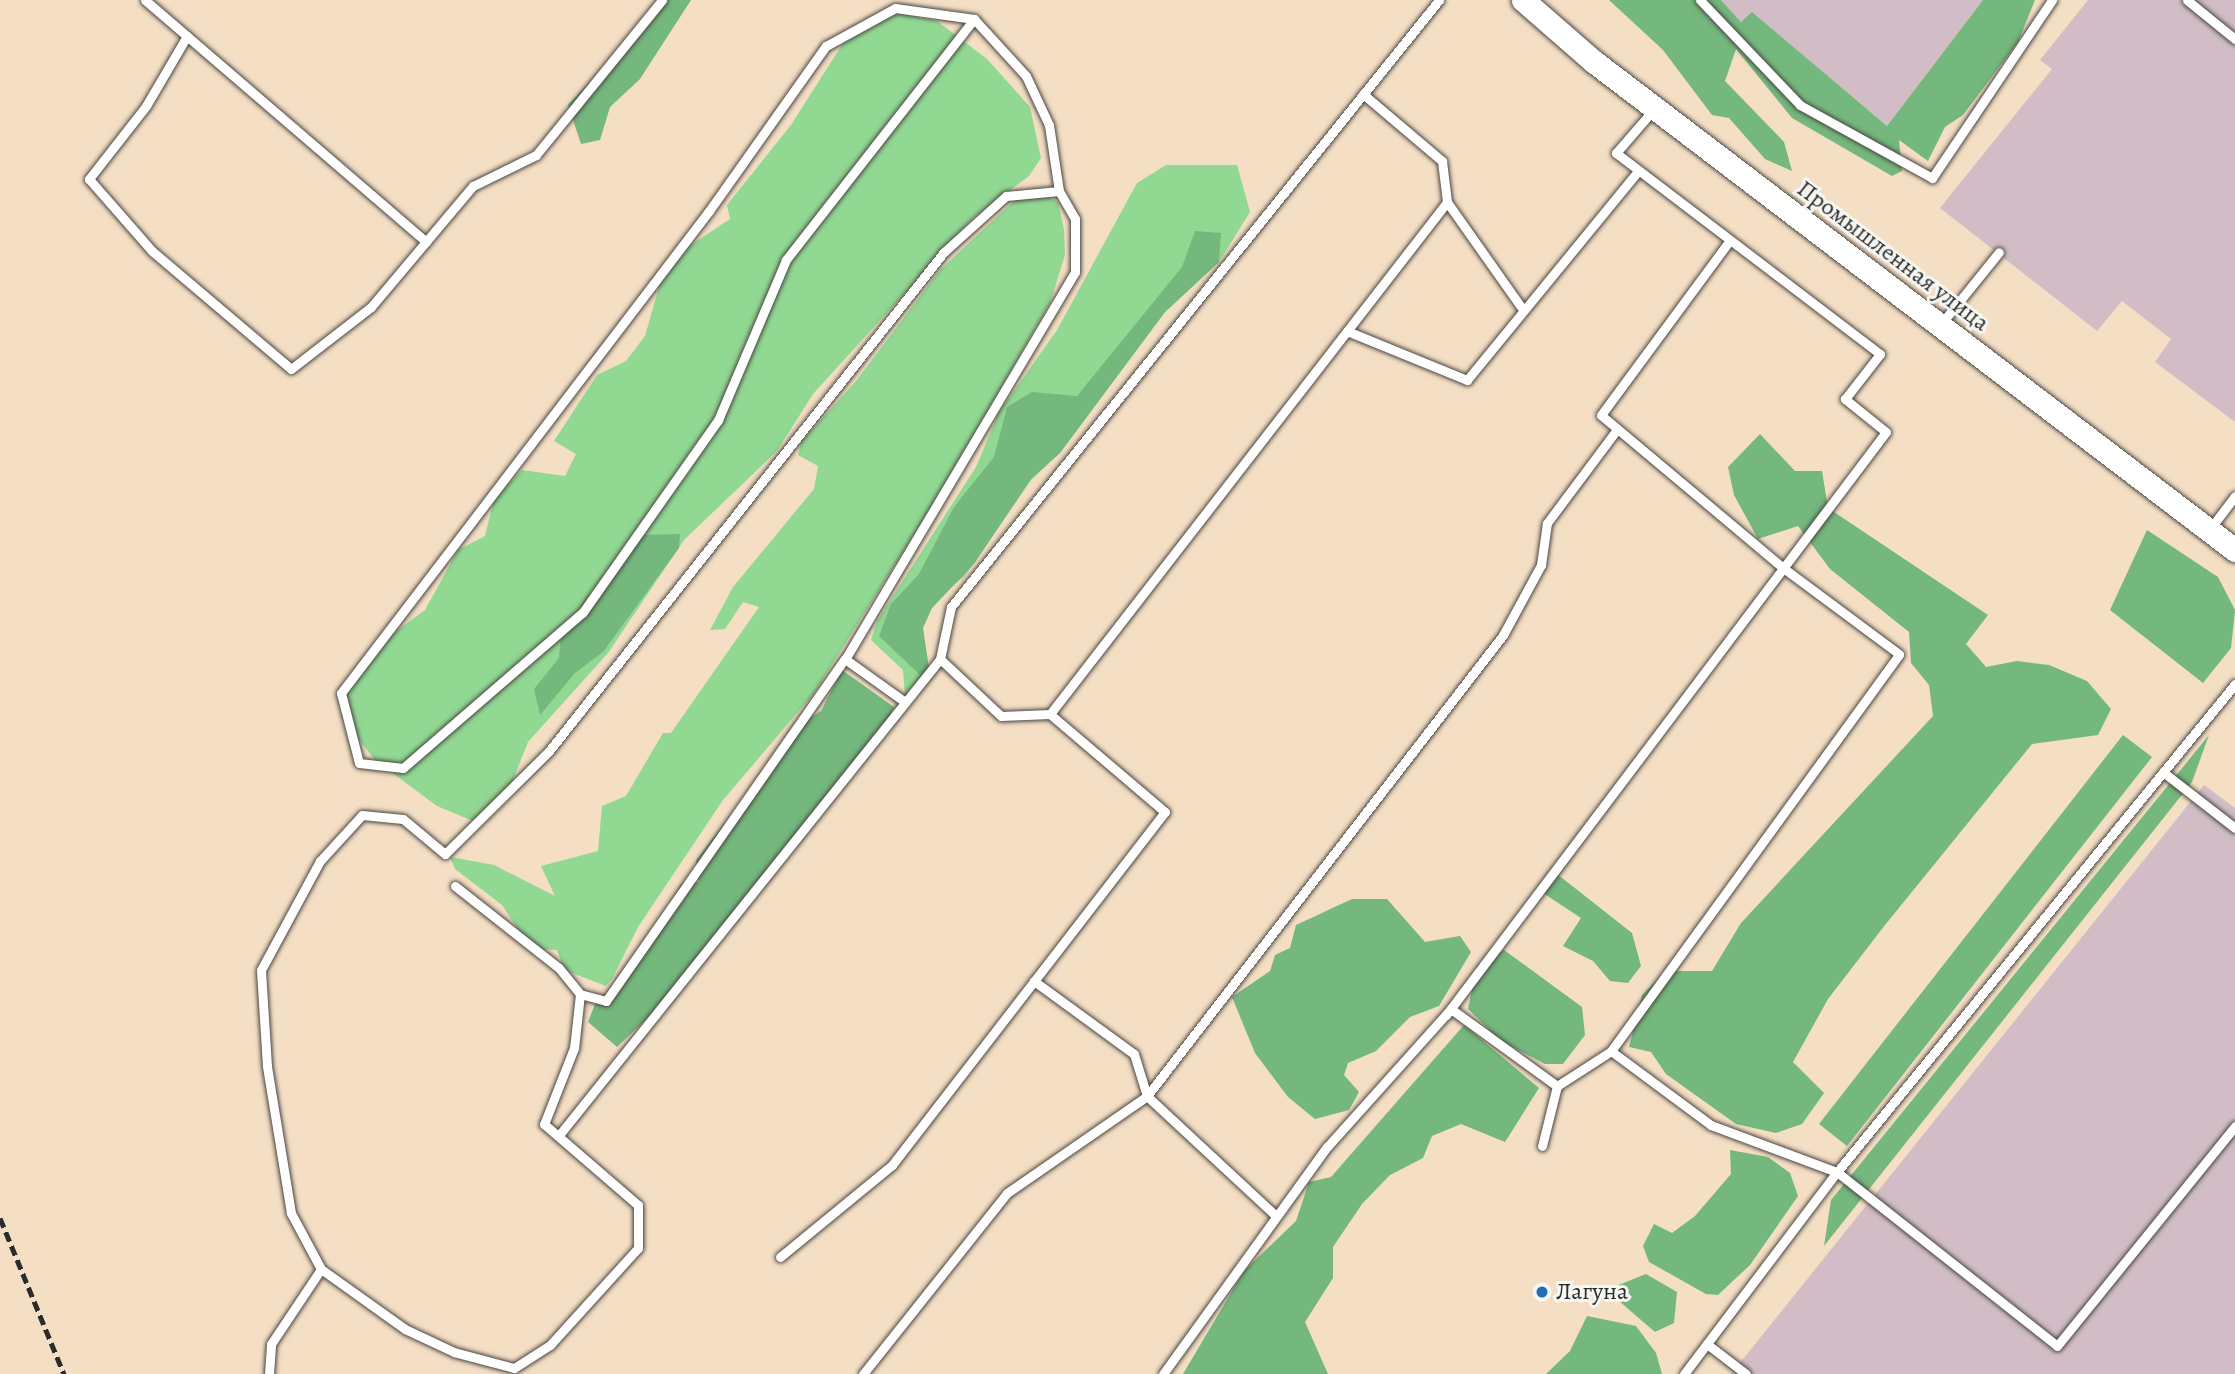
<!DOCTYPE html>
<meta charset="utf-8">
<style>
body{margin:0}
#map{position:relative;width:2235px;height:1374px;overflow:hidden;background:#f4dec4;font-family:Alegreya,serif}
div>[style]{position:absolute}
.industrial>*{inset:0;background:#d2bdc6}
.green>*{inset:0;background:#91d893}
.forest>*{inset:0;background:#74b87d}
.roads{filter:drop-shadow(0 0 2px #494642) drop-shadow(0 0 2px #494642)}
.service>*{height:9px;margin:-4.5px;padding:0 4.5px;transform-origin:4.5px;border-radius:4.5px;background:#fff}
.tertiary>*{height:23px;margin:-11.5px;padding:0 11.5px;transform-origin:11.5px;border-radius:11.5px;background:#fff}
.rail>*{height:5px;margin-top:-2.5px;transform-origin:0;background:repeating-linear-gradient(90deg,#2b2b2b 0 10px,transparent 0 15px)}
.dots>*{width:19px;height:19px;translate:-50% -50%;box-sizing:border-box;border:4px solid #f6f6f2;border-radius:50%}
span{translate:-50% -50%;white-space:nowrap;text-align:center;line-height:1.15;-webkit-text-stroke:6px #f6f6f2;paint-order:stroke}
.street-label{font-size:24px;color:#2b2b2b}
.poi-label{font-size:24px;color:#2b2b2b}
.left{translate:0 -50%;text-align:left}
</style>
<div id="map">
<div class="industrial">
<i style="clip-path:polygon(1721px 0,1983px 0,1887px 126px,1752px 13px,1741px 22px)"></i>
<i style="clip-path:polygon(2088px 0,2235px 0,2235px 422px,2155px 362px,2171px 339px,2122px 301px,2097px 331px,1940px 208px,2052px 69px,2040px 60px)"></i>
<i style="clip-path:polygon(2204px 785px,2235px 808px,2235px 1374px,1731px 1374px)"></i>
</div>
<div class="green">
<i style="clip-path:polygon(891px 12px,937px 21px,987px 59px,1030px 107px,1041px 158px,1029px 176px,972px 219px,813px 394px,777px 451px,684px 540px,608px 653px,528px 742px,507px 795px,473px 821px,437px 806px,375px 760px,341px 717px,344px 693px,381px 642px,425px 610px,458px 550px,485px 536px,494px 499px,522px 470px,565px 476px,576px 454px,554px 441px,597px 375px,626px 361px,645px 336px,660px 283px,688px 247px,730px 219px,727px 205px,791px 125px,845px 40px)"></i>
<i style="clip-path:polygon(1166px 165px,1237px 165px,1250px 212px,1219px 262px,1165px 312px,1060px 453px,1032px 479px,964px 577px,935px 599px,917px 632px,929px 668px,905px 696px,903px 670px,871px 640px,877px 621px,976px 467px,999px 412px,1057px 330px,1137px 183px)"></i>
<i style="clip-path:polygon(1039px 192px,1058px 202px,1064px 230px,1065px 255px,1050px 303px,944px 487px,814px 693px,723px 800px,638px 927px,612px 979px,606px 986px,564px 970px,557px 950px,539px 949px,523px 937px,502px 905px,455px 869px,450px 857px,494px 865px,555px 896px,541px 866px,598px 851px,602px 806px,626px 796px,663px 733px,671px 733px,759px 607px,743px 602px,725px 629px,710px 630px,733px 587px,814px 489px,818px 466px,798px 455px,801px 442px,856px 381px,940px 270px,1016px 199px)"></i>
</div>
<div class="forest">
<i style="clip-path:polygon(666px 0,691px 0,640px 79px,610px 107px,600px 140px,581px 144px,568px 105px)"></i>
<i style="clip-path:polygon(1609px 0,1721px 0,1741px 22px,1752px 12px,1887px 126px,1983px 0,2035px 0,2018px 42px,1963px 115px,1945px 127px,1928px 161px,1899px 140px,1902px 171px,1892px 176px,1792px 118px,1736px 49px,1725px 81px,1784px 142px,1792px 171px,1765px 159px,1729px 118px,1712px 115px,1663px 50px)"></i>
<i style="clip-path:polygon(1195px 231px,1221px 233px,1219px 262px,1165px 312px,1060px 453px,1031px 479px,974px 564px,932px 608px,923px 628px,929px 668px,920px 675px,879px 636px,891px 604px,919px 574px,954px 507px,994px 457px,1007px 407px,1032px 392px,1077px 396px,1182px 267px)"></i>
<i style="clip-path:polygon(1760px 434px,1795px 471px,1822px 471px,1828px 508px,1988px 615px,1966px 644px,1986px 667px,2017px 661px,2049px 665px,2087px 681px,2111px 709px,2098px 735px,2032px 744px,1885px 925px,1828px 999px,1793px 1062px,1824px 1093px,1802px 1124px,1776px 1133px,1736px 1124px,1666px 1074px,1651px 1052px,1629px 1047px,1642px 995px,1666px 971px,1712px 971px,1741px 923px,1933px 716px,1929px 685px,1911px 663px,1909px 632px,1830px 569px,1798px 526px,1758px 539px,1734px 495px,1728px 467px)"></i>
<i style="clip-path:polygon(2147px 530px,2218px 577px,2235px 610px,2231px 648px,2203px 683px,2110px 610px)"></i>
<i style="clip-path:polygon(680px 534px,679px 548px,603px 652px,575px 673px,540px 715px,534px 689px,559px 658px,561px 635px,587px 596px,606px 589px,611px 564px,642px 535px)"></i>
<i style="clip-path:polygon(842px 670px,894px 707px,885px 726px,658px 1008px,617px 1047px,588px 1022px,597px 999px,618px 990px,682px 883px,699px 882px,696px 860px,801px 724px,821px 711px)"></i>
<i style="clip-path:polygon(2123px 735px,2152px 757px,1847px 1146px,1819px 1124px)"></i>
<i style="clip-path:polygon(2209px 735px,2192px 782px,1824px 1246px,1831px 1200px)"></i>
<i style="clip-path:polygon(1557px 874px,1632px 933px,1641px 966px,1628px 983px,1610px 981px,1593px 961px,1563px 946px,1581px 918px,1543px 893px)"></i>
<i style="clip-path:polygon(1352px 899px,1387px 899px,1425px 942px,1460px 936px,1471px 952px,1439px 1006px,1410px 1017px,1376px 1051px,1348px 1063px,1344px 1075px,1359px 1092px,1349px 1110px,1315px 1119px,1288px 1097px,1255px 1053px,1232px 997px,1270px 971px,1275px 955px,1290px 948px,1296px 925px)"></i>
<i style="clip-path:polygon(1504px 950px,1582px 1007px,1585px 1035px,1563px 1064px,1545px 1064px,1501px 1041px,1468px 1009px,1477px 965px)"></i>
<i style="clip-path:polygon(1464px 1025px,1539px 1088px,1505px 1142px,1461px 1124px,1432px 1136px,1423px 1158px,1390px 1175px,1362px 1204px,1333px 1247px,1333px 1278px,1305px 1322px,1328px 1374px,1183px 1374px,1244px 1271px,1296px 1221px,1309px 1182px,1331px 1177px)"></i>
<i style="clip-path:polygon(1730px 1150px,1768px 1157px,1790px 1173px,1798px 1196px,1750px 1265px,1718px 1295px,1706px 1294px,1649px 1262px,1643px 1246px,1654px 1224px,1672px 1233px,1695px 1216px,1731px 1174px)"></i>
<i style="clip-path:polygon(1646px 1274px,1677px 1292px,1674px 1323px,1655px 1332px,1619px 1301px,1616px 1286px)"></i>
<i style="clip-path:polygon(1587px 1316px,1636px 1326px,1656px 1353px,1662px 1374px,1546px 1374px,1570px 1351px)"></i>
</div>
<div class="roads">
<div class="service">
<i style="left:145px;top:0;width:371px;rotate:40.7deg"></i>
<i style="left:1700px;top:0;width:145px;rotate:46.4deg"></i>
<i style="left:1800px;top:105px;width:151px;rotate:28.9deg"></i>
<i style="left:1932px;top:178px;width:215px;rotate:-56deg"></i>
<i style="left:2187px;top:0;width:62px;rotate:39.1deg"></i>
<i style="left:974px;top:19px;width:306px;rotate:128deg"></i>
<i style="left:786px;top:260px;width:174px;rotate:113deg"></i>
<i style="left:718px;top:420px;width:235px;rotate:125.1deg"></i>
<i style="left:583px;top:612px;width:238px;rotate:139.1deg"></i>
<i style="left:403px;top:768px;width:44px;rotate:-173.5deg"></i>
<i style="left:359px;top:763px;width:72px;rotate:-104.4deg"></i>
<i style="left:341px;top:693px;width:606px;rotate:-52.64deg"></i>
<i style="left:709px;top:211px;width:202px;rotate:-54.7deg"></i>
<i style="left:826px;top:46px;width:79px;rotate:-28.8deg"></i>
<i style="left:895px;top:8px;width:80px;rotate:7.9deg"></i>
<i style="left:974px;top:19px;width:77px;rotate:47.6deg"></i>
<i style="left:1026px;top:76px;width:54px;rotate:64.9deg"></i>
<i style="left:1049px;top:125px;width:67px;rotate:81.4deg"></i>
<i style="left:187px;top:36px;width:81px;rotate:120.4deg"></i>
<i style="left:146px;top:106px;width:93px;rotate:128deg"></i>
<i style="left:89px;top:179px;width:96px;rotate:48.8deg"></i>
<i style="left:152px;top:251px;width:182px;rotate:40.3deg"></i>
<i style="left:291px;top:369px;width:101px;rotate:-37.8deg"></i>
<i style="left:371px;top:307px;width:158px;rotate:-49.9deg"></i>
<i style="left:473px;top:186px;width:70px;rotate:-26.2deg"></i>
<i style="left:536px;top:155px;width:200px;rotate:-50.9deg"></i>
<i style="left:1363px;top:94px;width:104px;rotate:40.3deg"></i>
<i style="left:1442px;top:161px;width:41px;rotate:83deg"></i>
<i style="left:1447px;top:202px;width:128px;rotate:54.8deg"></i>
<i style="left:1941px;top:324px;width:92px;rotate:-51.1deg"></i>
<i style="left:1347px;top:331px;width:130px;rotate:22.2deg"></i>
<i style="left:1467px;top:380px;width:270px;rotate:-50.7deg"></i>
<i style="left:2210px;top:529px;width:41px;rotate:-52.9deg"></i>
<i style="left:1050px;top:714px;width:648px;rotate:-52.21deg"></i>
<i style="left:2163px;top:772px;width:91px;rotate:37.9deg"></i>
<i style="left:455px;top:886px;width:132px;rotate:38.3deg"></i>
<i style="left:559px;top:968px;width:33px;rotate:51deg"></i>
<i style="left:580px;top:994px;width:54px;rotate:96.3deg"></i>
<i style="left:574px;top:1048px;width:82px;rotate:111.5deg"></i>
<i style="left:544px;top:1124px;width:124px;rotate:40.8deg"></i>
<i style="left:638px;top:1205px;width:43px;rotate:90deg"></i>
<i style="left:638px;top:1248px;width:131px;rotate:132.2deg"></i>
<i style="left:550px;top:1345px;width:43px;rotate:147.4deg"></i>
<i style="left:514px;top:1368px;width:62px;rotate:-165.1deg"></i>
<i style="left:454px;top:1352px;width:54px;rotate:-154.9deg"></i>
<i style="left:405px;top:1329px;width:103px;rotate:-144.5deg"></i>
<i style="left:321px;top:1269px;width:64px;rotate:-118.2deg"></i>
<i style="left:291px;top:1213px;width:149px;rotate:-99.3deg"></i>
<i style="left:267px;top:1066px;width:96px;rotate:-93.6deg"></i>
<i style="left:261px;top:970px;width:124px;rotate:-61.6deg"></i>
<i style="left:320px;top:861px;width:62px;rotate:-47.6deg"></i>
<i style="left:362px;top:815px;width:41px;rotate:5.6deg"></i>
<i style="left:403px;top:819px;width:55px;rotate:39.8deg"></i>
<i style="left:445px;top:854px;width:146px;rotate:-44.7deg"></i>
<i style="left:549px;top:751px;width:636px;rotate:-51.64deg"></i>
<i style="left:944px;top:252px;width:84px;rotate:-42.1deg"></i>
<i style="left:1006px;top:196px;width:53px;rotate:-5.4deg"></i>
<i style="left:1059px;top:191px;width:32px;rotate:60deg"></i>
<i style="left:1075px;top:219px;width:53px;rotate:90deg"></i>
<i style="left:1075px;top:272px;width:450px;rotate:120.7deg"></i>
<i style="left:845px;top:659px;width:74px;rotate:35.6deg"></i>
<i style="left:580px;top:994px;width:27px;rotate:15deg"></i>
<i style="left:606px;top:1001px;width:417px;rotate:-55.1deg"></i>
<i style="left:1446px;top:1015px;width:730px;rotate:-52.96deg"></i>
<i style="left:1886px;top:432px;width:53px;rotate:-141.2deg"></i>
<i style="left:1845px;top:399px;width:57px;rotate:-52.1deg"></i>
<i style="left:1880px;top:354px;width:332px;rotate:-142.7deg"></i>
<i style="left:1616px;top:153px;width:58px;rotate:-49.2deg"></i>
<i style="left:1611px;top:1051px;width:490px;rotate:-54deg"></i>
<i style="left:1899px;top:654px;width:146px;rotate:-143.4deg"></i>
<i style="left:1782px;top:567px;width:236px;rotate:-140deg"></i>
<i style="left:1601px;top:415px;width:217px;rotate:-53.6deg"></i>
<i style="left:560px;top:1134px;width:608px;rotate:-51.34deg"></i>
<i style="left:1542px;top:1146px;width:62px;rotate:-76deg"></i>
<i style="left:1557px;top:1086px;width:64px;rotate:-32.9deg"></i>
<i style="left:1611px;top:1051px;width:124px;rotate:36.5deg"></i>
<i style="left:1711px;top:1125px;width:134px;rotate:20.5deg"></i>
<i style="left:1837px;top:1172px;width:280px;rotate:38.3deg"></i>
<i style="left:2057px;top:1346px;width:283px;rotate:-51deg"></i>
<i style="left:1276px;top:1216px;width:176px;rotate:-137.1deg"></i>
<i style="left:1147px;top:1096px;width:582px;rotate:-52.32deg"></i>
<i style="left:1503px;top:635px;width:80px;rotate:-61.5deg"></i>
<i style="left:1541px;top:565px;width:42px;rotate:-81.9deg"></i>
<i style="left:1547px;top:523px;width:114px;rotate:-53.2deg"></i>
<i style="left:780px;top:1257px;width:145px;rotate:-39.4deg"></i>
<i style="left:892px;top:1165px;width:446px;rotate:-52.3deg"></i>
<i style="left:1165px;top:812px;width:151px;rotate:-139.6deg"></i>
<i style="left:1050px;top:714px;width:49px;rotate:177.7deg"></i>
<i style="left:1001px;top:716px;width:83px;rotate:-136.9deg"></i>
<i style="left:940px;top:659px;width:53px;rotate:-78.1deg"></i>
<i style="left:951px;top:607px;width:779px;rotate:-51.2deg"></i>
<i style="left:1707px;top:1344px;width:49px;rotate:37.6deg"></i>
<i style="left:269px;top:1374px;width:30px;rotate:-86deg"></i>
<i style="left:271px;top:1344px;width:90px;rotate:-56.3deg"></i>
<i style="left:863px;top:1374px;width:231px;rotate:-51.5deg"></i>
<i style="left:1007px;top:1193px;width:170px;rotate:-34.7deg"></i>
<i style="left:1147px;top:1096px;width:44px;rotate:-107.2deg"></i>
<i style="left:1134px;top:1054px;width:124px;rotate:-143.9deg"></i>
<i style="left:1163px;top:1374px;width:280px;rotate:-54.2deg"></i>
<i style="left:1327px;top:1147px;width:186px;rotate:-48.1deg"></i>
<i style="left:1451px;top:1009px;width:131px;rotate:36deg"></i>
<i style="left:1684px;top:1374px;width:253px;rotate:-52.9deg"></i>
<i style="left:1837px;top:1172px;width:630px;rotate:-50.8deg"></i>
</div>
<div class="tertiary">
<i style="left:1523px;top:0;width:93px;rotate:41.1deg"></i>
<i style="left:1593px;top:61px;width:807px;rotate:37.3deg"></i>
</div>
</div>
<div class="rail">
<i style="left:0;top:1218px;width:169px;rotate:67.7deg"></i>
</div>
<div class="dots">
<i style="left:1542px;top:1292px;background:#1f6fb2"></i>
</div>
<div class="street-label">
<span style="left:1893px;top:256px;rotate:37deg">Промышленная улица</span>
</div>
<div class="poi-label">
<span class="left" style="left:1556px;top:1292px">Лагуна</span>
</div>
</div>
